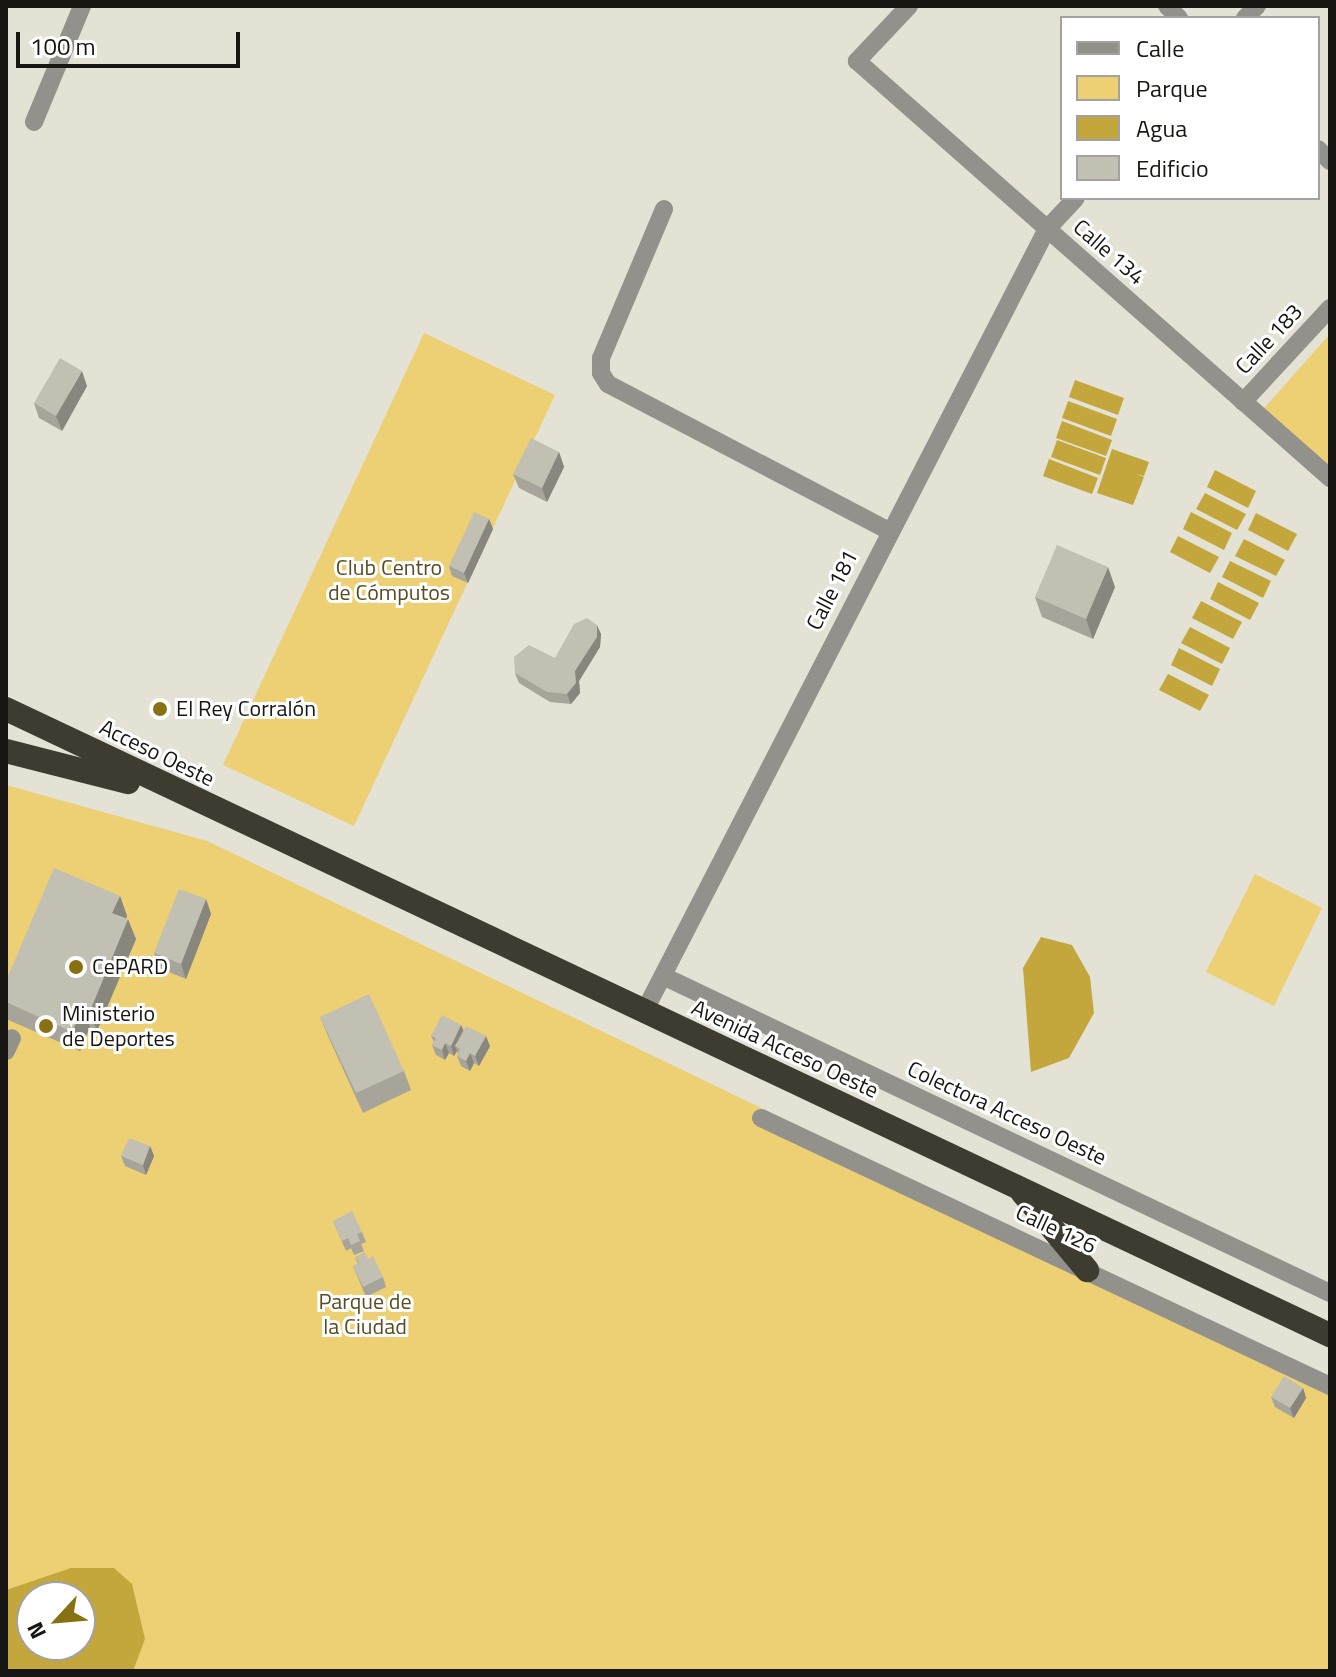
<!DOCTYPE html>
<meta charset="utf-8">
<style>
body{margin:0}
#map{position:relative;width:1336px;height:1677px;overflow:hidden;background:#e4e1d5;font-family:"Titillium Web",sans-serif}
div>[style]{position:absolute}
.green>*{inset:0;background:#ecd073}
.water>*{inset:0;background:#c4a73c}
.minor>*{height:18px;margin:-9px;padding:0 9px;transform-origin:9px;border-radius:9px;background:#93918c}
.highway>*{height:24px;margin:-12px;padding:0 12px;transform-origin:12px;border-radius:12px;background:#3e3b31}
.wall>*{inset:0;background:#a7a49a}
.shaded-wall>*{inset:0;background:#88867d}
.building>*{inset:0;background:#c2bfb3}
.dots>*{width:22px;height:22px;translate:-50% -50%;box-sizing:border-box;border:4px solid #fff;border-radius:50%}
span{translate:-50% -50%;white-space:nowrap;text-align:center;line-height:1.15;-webkit-text-stroke:6px #fff;paint-order:stroke}
.street-label{font-size:22px;color:#171612}
.park-label{font-size:22px;color:#594c21}
.poi-label{font-size:22px;color:#171612}
.left{translate:0 -50%;text-align:left}
.frame{position:absolute;inset:0;border:8px solid #171612;pointer-events:none}
.legend{position:absolute;left:1060px;top:16px;width:260px;height:184px;box-sizing:border-box;background:#fff;border:2px solid #a2a2a0;margin:0;padding:10px 14px;list-style:none;font-size:24px;color:#171612}
.legend li{display:flex;align-items:center;gap:16px;height:40px}
.legend b{width:40px;border:2px solid #a2a2a0}
.north{position:absolute;left:16px;top:1581px;width:80px;height:80px;box-sizing:border-box;background:#fff;border:2px solid #a2a2a0;border-radius:50%;rotate:244deg;font-size:22px;font-weight:700;line-height:32px;text-align:center;color:#171612}
.north::after{content:'';display:block;margin:auto;width:28px;height:36px;background:#887112;clip-path:polygon(50% 0,100% 100%,50% 72%,0 100%)}
.scale{position:absolute;left:16px;top:32px;width:224px;height:36px;box-sizing:border-box;border:4px solid #171612;border-top:0;padding-left:10px;font-size:24px;line-height:28px;white-space:nowrap;color:#171612;-webkit-text-stroke:6px #fff;paint-order:stroke}
</style>
<div id="map">
<div class="green">
<i style="clip-path:polygon(424px 333px,555px 395px,354px 826px,223px 765px)"></i>
<i style="clip-path:polygon(1330px 334px,1330px 485px,1257px 416px)"></i>
<i style="clip-path:polygon(evenodd,6px 785px,207px 841px,1330px 1382px,1330px 1671px,6px 1671px,6px 785px,32px 1597px,80px 1597px,80px 1645px,32px 1645px,32px 1597px)"></i>
<i style="clip-path:polygon(1255px 874px,1322px 908px,1274px 1006px,1206px 972px)"></i>
</div>
<div class="water">
<i style="clip-path:polygon(1075px 380px,1124px 398px,1118px 415px,1069px 397px)"></i>
<i style="clip-path:polygon(1068px 401px,1117px 419px,1111px 436px,1062px 418px)"></i>
<i style="clip-path:polygon(1062px 421px,1112px 440px,1106px 456px,1056px 438px)"></i>
<i style="clip-path:polygon(1057px 440px,1106px 458px,1100px 475px,1051px 457px)"></i>
<i style="clip-path:polygon(1112px 449px,1149px 462px,1144px 476px,1136px 474px,1144px 477px,1133px 505px,1097px 493px)"></i>
<i style="clip-path:polygon(1049px 459px,1098px 478px,1092px 494px,1043px 476px)"></i>
<i style="clip-path:polygon(1215px 470px,1256px 491px,1248px 508px,1207px 487px)"></i>
<i style="clip-path:polygon(1205px 493px,1246px 514px,1237px 530px,1196px 509px)"></i>
<i style="clip-path:polygon(1191px 512px,1232px 533px,1224px 550px,1183px 529px)"></i>
<i style="clip-path:polygon(1256px 513px,1297px 534px,1288px 551px,1248px 530px)"></i>
<i style="clip-path:polygon(1178px 536px,1219px 557px,1210px 573px,1170px 552px)"></i>
<i style="clip-path:polygon(1244px 539px,1285px 560px,1276px 576px,1235px 556px)"></i>
<i style="clip-path:polygon(1230px 561px,1271px 581px,1263px 598px,1222px 577px)"></i>
<i style="clip-path:polygon(1218px 582px,1259px 603px,1250px 620px,1210px 599px)"></i>
<i style="clip-path:polygon(1201px 601px,1242px 622px,1233px 639px,1192px 618px)"></i>
<i style="clip-path:polygon(1190px 627px,1230px 648px,1222px 664px,1181px 643px)"></i>
<i style="clip-path:polygon(1179px 648px,1220px 669px,1212px 686px,1171px 665px)"></i>
<i style="clip-path:polygon(1168px 674px,1209px 695px,1200px 711px,1159px 690px)"></i>
<i style="clip-path:polygon(1041px 937px,1072px 945px,1090px 977px,1094px 1013px,1069px 1058px,1031px 1072px,1023px 968px)"></i>
<i style="clip-path:polygon(evenodd,71px 1568px,114px 1568px,132px 1584px,145px 1639px,133px 1671px,6px 1671px,6px 1590px,71px 1568px,32px 1597px,80px 1597px,80px 1645px,32px 1645px,32px 1597px)"></i>
</div>
<div class="minor">
<i style="left:909px;top:6px;width:76px;rotate:133.4deg"></i>
<i style="left:857px;top:61px;width:631px;rotate:41.4deg"></i>
<i style="left:1167px;top:6px;width:17px;rotate:45deg"></i>
<i style="left:1245px;top:18px;width:17px;rotate:-45deg"></i>
<i style="left:34px;top:122px;width:126px;rotate:-67.5deg"></i>
<i style="left:1318px;top:149px;width:17px;rotate:45deg"></i>
<i style="left:664px;top:209px;width:162px;rotate:112.9deg"></i>
<i style="left:601px;top:358px;width:15px;rotate:90deg"></i>
<i style="left:601px;top:373px;width:13px;rotate:58deg"></i>
<i style="left:608px;top:384px;width:317px;rotate:27.6deg"></i>
<i style="left:1243px;top:402px;width:128px;rotate:-47.2deg"></i>
<i style="left:663px;top:976px;width:738px;rotate:25.42deg"></i>
<i style="left:644px;top:1012px;width:881px;rotate:-62.77deg"></i>
<i style="left:1047px;top:229px;width:42px;rotate:-46.9deg"></i>
<i style="left:6px;top:1051px;width:14px;rotate:-65deg"></i>
<i style="left:761px;top:1118px;width:629px;rotate:25.22deg"></i>
</div>
<div class="highway">
<i style="left:6px;top:709px;width:1465px;rotate:25.31deg"></i>
<i style="left:6px;top:751px;width:126px;rotate:14.3deg"></i>
<i style="left:1022px;top:1192px;width:102px;rotate:50.2deg"></i>
</div>
<div class="wall">
<i style="clip-path:polygon(87px 386px,62px 431px,39px 418px,34px 403px)"></i>
<i style="clip-path:polygon(559px 452px,564px 467px,547px 502px,519px 488px,513px 474px)"></i>
<i style="clip-path:polygon(489px 519px,493px 529px,468px 583px,452px 576px,449px 566px)"></i>
<i style="clip-path:polygon(1115px 587px,1093px 639px,1042px 617px,1035px 597px)"></i>
<i style="clip-path:polygon(601px 634px,600px 647px,579px 681px,580px 693px,571px 704px,550px 702px,519px 683px,515px 673px,555px 658px)"></i>
<i style="clip-path:polygon(120px 896px,127px 916px,126px 918px,136px 939px,97px 1031px,90px 1027px,80px 1051px,6px 1019px,6px 981px)"></i>
<i style="clip-path:polygon(206px 899px,211px 914px,186px 979px,159px 968px,154px 953px)"></i>
<i style="clip-path:polygon(320px 1017px,404px 1071px,411px 1090px,363px 1113px,328px 1036px)"></i>
<i style="clip-path:polygon(461px 1025px,464px 1031px,490px 1046px,479px 1066px,474px 1063px,470px 1071px,461px 1066px,457px 1056px,458px 1054px,457px 1051px,454px 1056px,449px 1053px,445px 1060px,436px 1055px,432px 1045px,434px 1042px,431px 1036px)"></i>
<i style="clip-path:polygon(150px 1146px,154px 1156px,146px 1175px,125px 1166px,121px 1156px)"></i>
<i style="clip-path:polygon(333px 1221px,362px 1232px,366px 1242px,361px 1244px,364px 1251px,354px 1255px,351px 1248px,346px 1251px)"></i>
<i style="clip-path:polygon(355px 1257px,368px 1259px,383px 1277px,386px 1287px,366px 1297px,353px 1266px,358px 1264px)"></i>
<i style="clip-path:polygon(1303px 1388px,1306px 1398px,1294px 1418px,1275px 1407px,1271px 1397px)"></i>
</div>
<div class="shaded-wall">
<i style="clip-path:polygon(82px 371px,87px 386px,62px 431px,56px 416px)"></i>
<i style="clip-path:polygon(559px 452px,564px 467px,547px 502px,542px 488px)"></i>
<i style="clip-path:polygon(489px 519px,493px 529px,468px 583px,464px 573px)"></i>
<i style="clip-path:polygon(1108px 567px,1115px 587px,1093px 639px,1086px 619px)"></i>
<i style="clip-path:polygon(597px 625px,601px 634px,600px 647px,579px 681px,580px 693px,571px 704px,567px 694px,575px 671px)"></i>
<i style="clip-path:polygon(120px 896px,127px 916px,120px 932px,112px 913px)"></i>
<i style="clip-path:polygon(206px 899px,211px 914px,186px 979px,181px 964px)"></i>
<i style="clip-path:polygon(128px 919px,136px 939px,97px 1031px,90px 1011px)"></i>
<i style="clip-path:polygon(83px 1008px,90px 1027px,80px 1051px,72px 1032px)"></i>
<i style="clip-path:polygon(461px 1025px,465px 1035px,455px 1046px,457px 1051px,454px 1056px,451px 1046px)"></i>
<i style="clip-path:polygon(486px 1036px,490px 1046px,479px 1066px,475px 1056px)"></i>
<i style="clip-path:polygon(445px 1043px,449px 1053px,445px 1060px,442px 1050px)"></i>
<i style="clip-path:polygon(470px 1053px,474px 1063px,470px 1071px,466px 1061px)"></i>
<i style="clip-path:polygon(150px 1146px,154px 1156px,146px 1175px,143px 1165px)"></i>
<i style="clip-path:polygon(1303px 1388px,1306px 1398px,1294px 1418px,1290px 1408px)"></i>
</div>
<div class="building">
<i style="clip-path:polygon(60px 358px,82px 371px,56px 416px,34px 403px)"></i>
<i style="clip-path:polygon(531px 438px,559px 452px,542px 488px,513px 474px)"></i>
<i style="clip-path:polygon(474px 512px,489px 519px,464px 573px,449px 566px)"></i>
<i style="clip-path:polygon(1057px 545px,1108px 567px,1086px 619px,1035px 597px)"></i>
<i style="clip-path:polygon(587px 618px,597px 625px,597px 637px,575px 671px,576px 683px,567px 694px,547px 692px,515px 673px,514px 657px,529px 645px,555px 658px,574px 624px)"></i>
<i style="clip-path:polygon(54px 868px,120px 896px,112px 913px,128px 919px,90px 1011px,83px 1008px,72px 1032px,6px 1002px,6px 981px)"></i>
<i style="clip-path:polygon(179px 889px,206px 899px,181px 964px,154px 953px)"></i>
<i style="clip-path:polygon(369px 994px,404px 1071px,356px 1093px,320px 1017px)"></i>
<i style="clip-path:polygon(442px 1015px,461px 1025px,451px 1046px,445px 1043px,442px 1050px,432px 1045px,436px 1038px,431px 1036px)"></i>
<i style="clip-path:polygon(466px 1026px,486px 1036px,475px 1056px,470px 1053px,466px 1061px,457px 1056px,460px 1049px,455px 1046px)"></i>
<i style="clip-path:polygon(129px 1138px,150px 1146px,143px 1165px,121px 1156px)"></i>
<i style="clip-path:polygon(352px 1211px,362px 1232px,357px 1234px,360px 1241px,351px 1245px,348px 1238px,342px 1241px,333px 1221px)"></i>
<i style="clip-path:polygon(365px 1252px,368px 1259px,373px 1256px,383px 1277px,363px 1287px,353px 1266px,359px 1263px,355px 1257px)"></i>
<i style="clip-path:polygon(1284px 1376px,1303px 1388px,1290px 1408px,1271px 1397px)"></i>
</div>
<div class="dots">
<i style="left:160px;top:709px;background:#887112"></i>
<i style="left:76px;top:967px;background:#887112"></i>
<i style="left:46px;top:1026px;background:#887112"></i>
</div>
<div class="street-label">
<span style="left:1109px;top:252px;rotate:41deg">Calle 134</span>
<span style="left:1269px;top:339px;rotate:-47deg">Calle 183</span>
<span style="left:832px;top:590px;rotate:-63deg">Calle 181</span>
<span style="left:157px;top:753px;rotate:26deg">Acceso Oeste</span>
<span style="left:785px;top:1049px;rotate:25deg">Avenida Acceso Oeste</span>
<span style="left:1007px;top:1113px;rotate:25deg">Colectora Acceso Oeste</span>
<span style="left:1056px;top:1229px;rotate:25deg">Calle 126</span>
</div>
<div class="park-label">
<span style="left:389px;top:580px">Club Centro<br>de Cómputos</span>
<span style="left:365px;top:1314px">Parque de<br>la Ciudad</span>
</div>
<div class="poi-label">
<span class="left" style="left:176px;top:709px">El Rey Corralón</span>
<span class="left" style="left:92px;top:967px">CePARD</span>
<span class="left" style="left:62px;top:1026px">Ministerio<br>de Deportes</span>
</div>
<div class="frame"></div>
<ul class="legend">
<li><b style="height:10px;background:#93918c"></b>Calle</li>
<li><b style="height:22px;background:#ecd073"></b>Parque</li>
<li><b style="height:22px;background:#c4a73c"></b>Agua</li>
<li><b style="height:22px;background:#c2bfb3"></b>Edificio</li>
</ul>
<div class="north">N</div>
<div class="scale">100 m</div>
</div>
